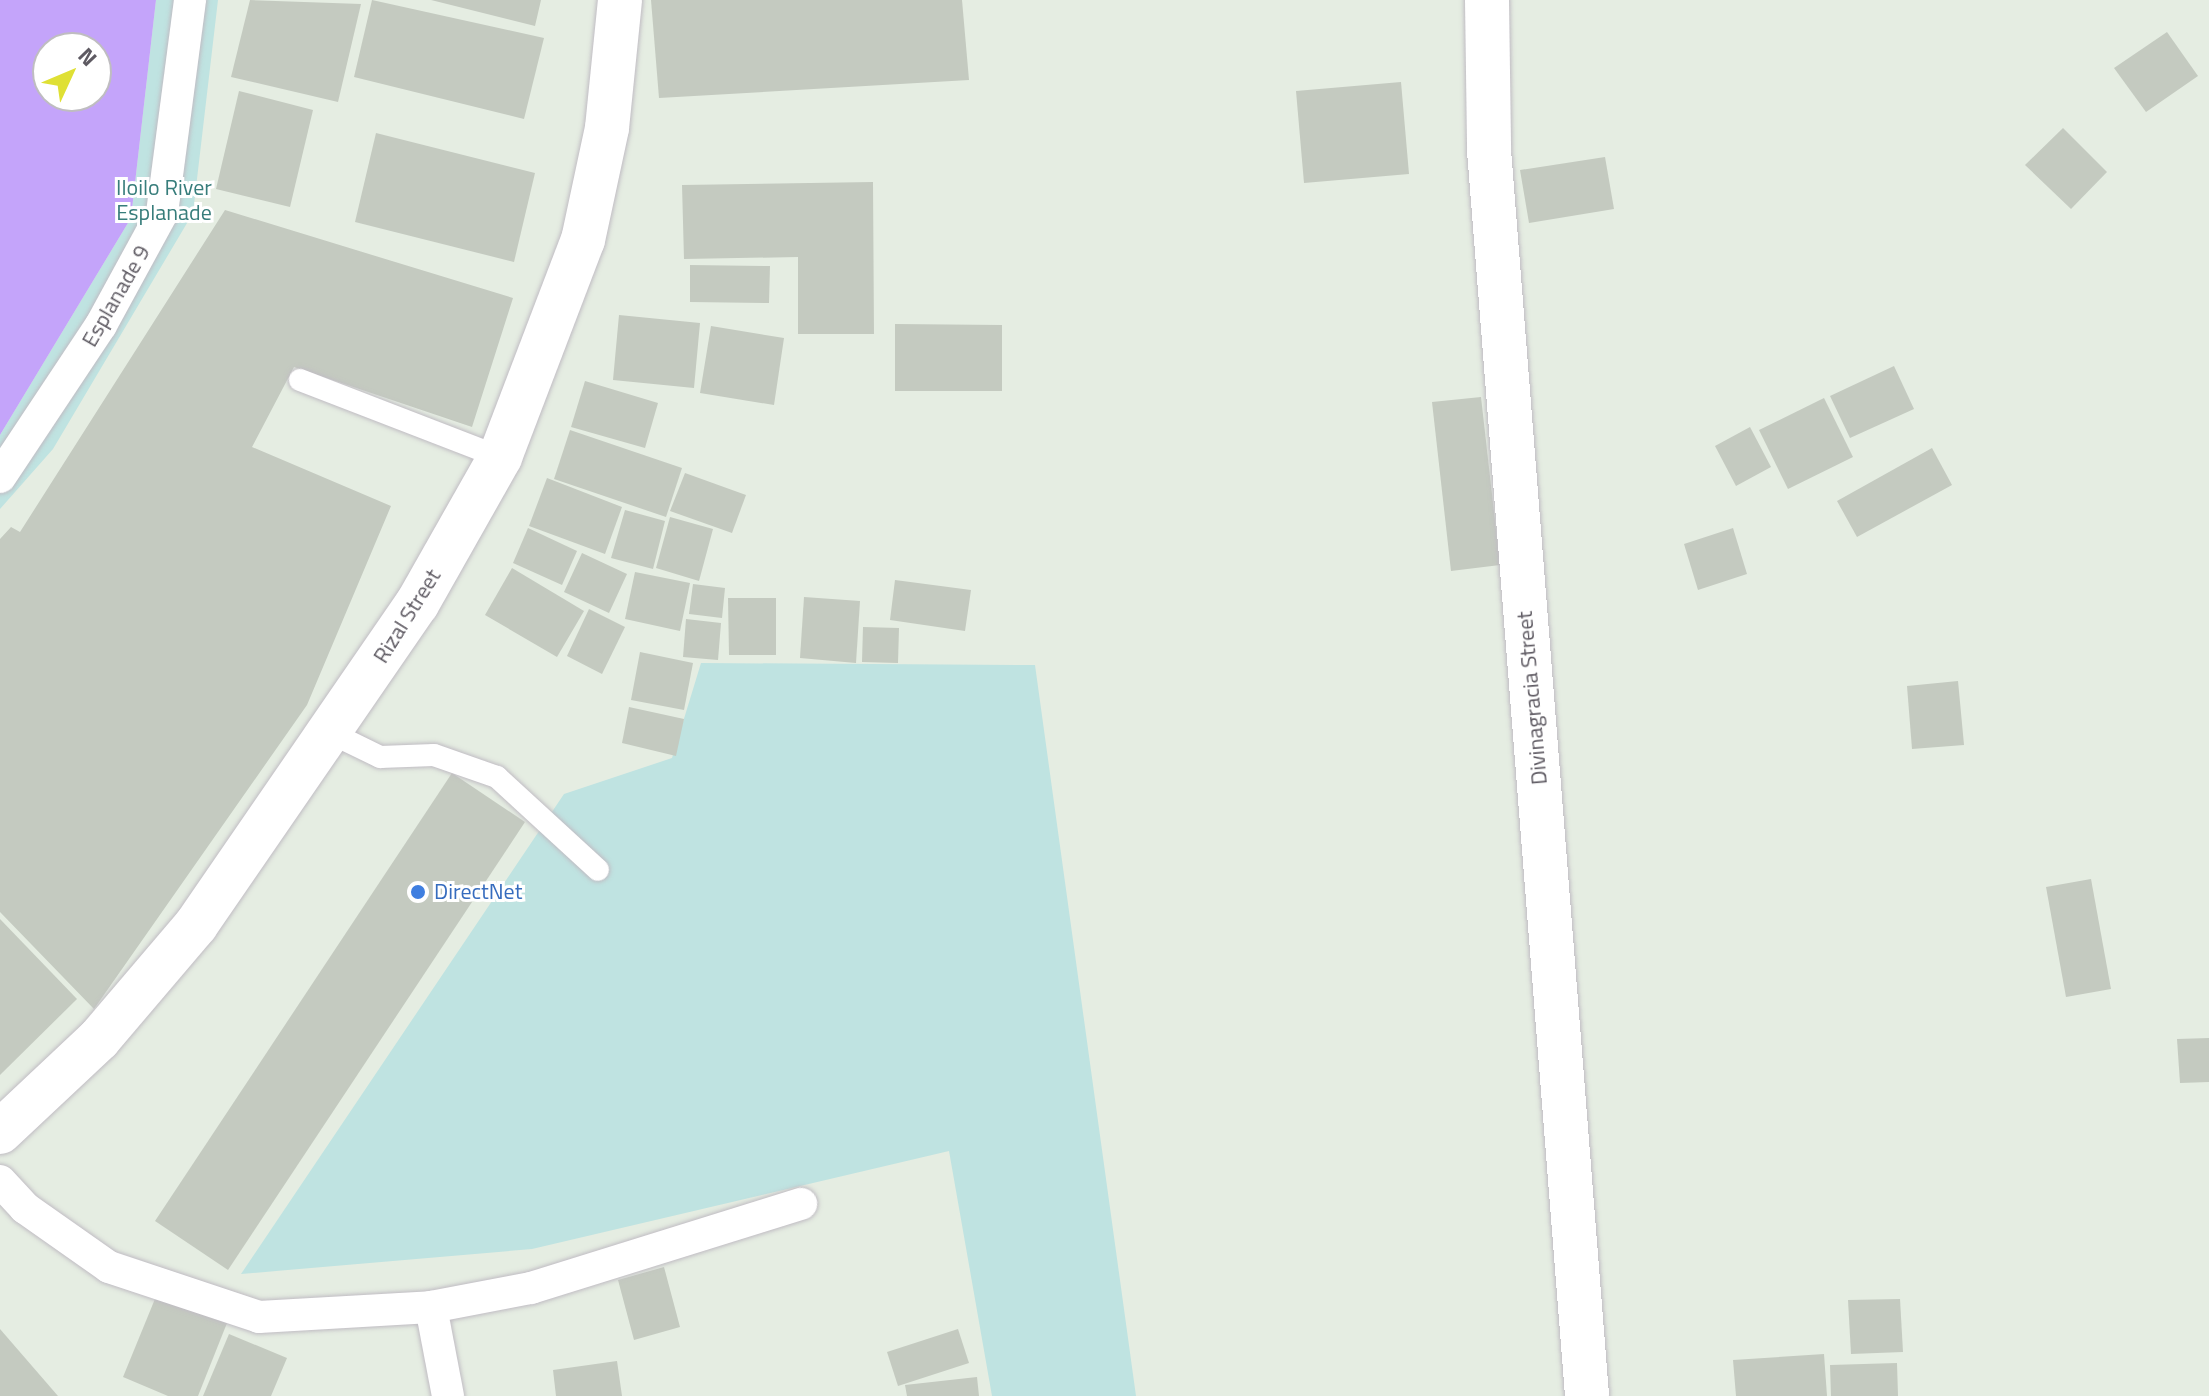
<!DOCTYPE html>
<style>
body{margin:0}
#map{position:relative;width:2209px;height:1396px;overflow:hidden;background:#e5ede2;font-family:"Titillium Web",sans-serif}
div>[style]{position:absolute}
.green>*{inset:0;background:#bfe3e1}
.water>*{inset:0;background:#c4a4fa}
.building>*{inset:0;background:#c4cac0}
.roads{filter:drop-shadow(0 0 2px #c0bcc3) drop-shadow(0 0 2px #c0bcc3)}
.service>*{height:22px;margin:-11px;padding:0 11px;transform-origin:11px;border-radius:11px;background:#fff}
.pedestrian>*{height:32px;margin:-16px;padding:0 16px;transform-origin:16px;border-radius:16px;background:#fff}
.tertiary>*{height:44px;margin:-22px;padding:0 22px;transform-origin:22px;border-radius:22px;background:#fff}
.secondary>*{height:44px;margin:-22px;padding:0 22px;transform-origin:22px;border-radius:22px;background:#fff}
.dots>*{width:22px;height:22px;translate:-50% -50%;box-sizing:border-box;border:4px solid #fff;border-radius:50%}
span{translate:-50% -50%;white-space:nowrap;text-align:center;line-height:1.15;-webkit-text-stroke:6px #fff;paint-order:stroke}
.park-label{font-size:22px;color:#377d7b}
.street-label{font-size:22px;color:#5e5a62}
.shop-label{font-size:22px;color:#366cbe}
.left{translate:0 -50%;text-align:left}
.north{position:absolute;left:32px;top:32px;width:80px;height:80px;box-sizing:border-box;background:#fff;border:2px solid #bfbdc0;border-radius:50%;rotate:46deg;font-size:22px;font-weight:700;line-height:32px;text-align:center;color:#5e5a62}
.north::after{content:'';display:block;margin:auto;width:28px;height:36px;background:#dfe035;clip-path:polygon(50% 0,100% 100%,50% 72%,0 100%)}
</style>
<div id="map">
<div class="green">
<i style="clip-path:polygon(156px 0,218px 0,193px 213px,53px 449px,0 509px,0 435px,131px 218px)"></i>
<i style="clip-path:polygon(701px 663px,1035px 665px,1136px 1396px,992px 1396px,949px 1151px,532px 1249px,241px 1274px,564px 794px,672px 758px)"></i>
</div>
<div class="water">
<i style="clip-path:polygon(evenodd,0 0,156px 0,131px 218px,0 435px,0 0,48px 48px,96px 48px,96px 96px,48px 96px,48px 48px)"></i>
</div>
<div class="building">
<i style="clip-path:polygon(250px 0,361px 4px,338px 102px,231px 77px)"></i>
<i style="clip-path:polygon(372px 0,544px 38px,524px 119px,354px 77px)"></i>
<i style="clip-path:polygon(431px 0,541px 0,535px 26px)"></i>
<i style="clip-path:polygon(651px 0,962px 0,969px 80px,659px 98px)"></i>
<i style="clip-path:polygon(2167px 32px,2198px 76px,2146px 112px,2114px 68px)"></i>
<i style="clip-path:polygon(1401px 82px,1409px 174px,1304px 183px,1296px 91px)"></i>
<i style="clip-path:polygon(239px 91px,313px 110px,290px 207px,216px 189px)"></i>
<i style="clip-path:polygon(2063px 128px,2107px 172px,2071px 209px,2025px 165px)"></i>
<i style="clip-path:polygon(376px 133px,535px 173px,514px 262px,355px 222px)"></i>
<i style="clip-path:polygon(1605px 157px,1614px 209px,1529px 223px,1520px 170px)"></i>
<i style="clip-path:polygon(873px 182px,874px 334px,798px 334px,798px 257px,684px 259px,682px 185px)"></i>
<i style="clip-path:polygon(225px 210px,513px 298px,472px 427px,294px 367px,252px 447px,391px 506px,307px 705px,94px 1009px,0 912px,0 539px,11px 527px,20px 532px)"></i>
<i style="clip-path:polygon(690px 265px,770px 266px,769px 303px,690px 302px)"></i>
<i style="clip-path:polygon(619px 315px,700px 323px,694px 388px,613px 380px)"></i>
<i style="clip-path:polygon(895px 324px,1002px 325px,1002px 391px,895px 391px)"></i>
<i style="clip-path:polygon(711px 326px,784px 338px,774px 405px,700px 393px)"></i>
<i style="clip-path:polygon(1894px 366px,1914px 409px,1850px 438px,1830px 396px)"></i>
<i style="clip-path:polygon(585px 381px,658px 403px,645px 448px,571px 427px)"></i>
<i style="clip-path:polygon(1481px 397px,1500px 565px,1451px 571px,1432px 402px)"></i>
<i style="clip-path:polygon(1824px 398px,1853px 457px,1788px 489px,1759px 430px)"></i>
<i style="clip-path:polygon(1750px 427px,1771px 467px,1736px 486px,1715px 446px)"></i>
<i style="clip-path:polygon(570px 430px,682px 468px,666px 517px,554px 479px)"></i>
<i style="clip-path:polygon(1932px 448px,1952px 485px,1857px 537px,1837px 501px)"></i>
<i style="clip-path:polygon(685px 473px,746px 495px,732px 533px,670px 511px)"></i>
<i style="clip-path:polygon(547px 478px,622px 507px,605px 554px,529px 526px)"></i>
<i style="clip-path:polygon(625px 510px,665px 521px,653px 569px,611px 558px)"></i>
<i style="clip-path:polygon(670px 517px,713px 529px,699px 581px,656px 568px)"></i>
<i style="clip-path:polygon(528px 528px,577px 551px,562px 585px,513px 563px)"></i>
<i style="clip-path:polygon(1733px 528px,1747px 574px,1698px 590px,1684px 544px)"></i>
<i style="clip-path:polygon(582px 553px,627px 574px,609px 613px,564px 592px)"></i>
<i style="clip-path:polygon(512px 568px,584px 611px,557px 657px,485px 615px)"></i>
<i style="clip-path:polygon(635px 572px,690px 583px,680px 631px,625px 619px)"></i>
<i style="clip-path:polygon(895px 580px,971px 590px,965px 631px,890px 620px)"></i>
<i style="clip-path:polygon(693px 584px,725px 588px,722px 618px,689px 614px)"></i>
<i style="clip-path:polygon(804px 597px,860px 601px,856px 663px,800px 658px)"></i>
<i style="clip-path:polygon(728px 598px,776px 598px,776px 655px,729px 655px)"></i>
<i style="clip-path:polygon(589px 609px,625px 627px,602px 674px,567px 656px)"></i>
<i style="clip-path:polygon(686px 619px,721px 623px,718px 660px,683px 657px)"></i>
<i style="clip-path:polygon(863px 627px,899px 628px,898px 663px,862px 662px)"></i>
<i style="clip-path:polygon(640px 652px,693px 663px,684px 710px,631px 700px)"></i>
<i style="clip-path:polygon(1958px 681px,1964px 745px,1912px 749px,1907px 686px)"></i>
<i style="clip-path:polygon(629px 707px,684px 719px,676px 756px,622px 743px)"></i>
<i style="clip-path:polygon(452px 773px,525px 822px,228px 1270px,155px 1221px)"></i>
<i style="clip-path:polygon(2091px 879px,2111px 989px,2066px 997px,2046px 887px)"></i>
<i style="clip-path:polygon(0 919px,77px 999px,0 1075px)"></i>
<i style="clip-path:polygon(2209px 1038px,2209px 1082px,2180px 1083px,2177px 1039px)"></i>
<i style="clip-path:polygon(664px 1267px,680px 1327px,634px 1340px,618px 1280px)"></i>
<i style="clip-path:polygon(157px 1294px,227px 1323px,198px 1396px,168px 1396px,123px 1377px)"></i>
<i style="clip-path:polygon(1900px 1299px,1903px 1352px,1851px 1354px,1848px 1300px)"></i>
<i style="clip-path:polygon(0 1329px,58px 1396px,0 1396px)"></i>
<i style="clip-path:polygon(958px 1329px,969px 1363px,898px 1386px,887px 1352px)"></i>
<i style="clip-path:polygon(229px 1334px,287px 1358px,271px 1396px,203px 1396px)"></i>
<i style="clip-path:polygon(1824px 1354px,1827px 1396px,1736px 1396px,1733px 1360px)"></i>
<i style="clip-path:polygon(617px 1361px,622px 1396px,556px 1396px,553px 1370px)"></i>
<i style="clip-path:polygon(1897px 1363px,1898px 1396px,1831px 1396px,1830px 1365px)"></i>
<i style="clip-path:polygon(977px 1377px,979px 1396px,907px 1396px,905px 1385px)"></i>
</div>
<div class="roads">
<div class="service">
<i style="left:300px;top:380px;width:214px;rotate:21.1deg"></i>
<i style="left:331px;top:733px;width:55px;rotate:26.1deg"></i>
<i style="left:380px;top:757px;width:54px;rotate:-2.1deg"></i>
<i style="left:434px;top:755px;width:67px;rotate:19.2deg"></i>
<i style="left:497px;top:777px;width:137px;rotate:42.6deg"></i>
</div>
<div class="pedestrian">
<i style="left:0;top:477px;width:182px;rotate:-56.4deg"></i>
<i style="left:101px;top:325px;width:128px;rotate:-61.4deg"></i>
<i style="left:162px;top:213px;width:215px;rotate:-82.5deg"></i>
<i style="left:0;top:1181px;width:37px;rotate:47deg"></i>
<i style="left:25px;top:1208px;width:103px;rotate:35.1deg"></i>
<i style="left:109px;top:1267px;width:158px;rotate:18.4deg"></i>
<i style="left:259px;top:1317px;width:172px;rotate:-3.3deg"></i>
<i style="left:431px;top:1307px;width:102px;rotate:-10.8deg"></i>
<i style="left:531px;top:1288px;width:283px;rotate:-17.3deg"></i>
<i style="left:431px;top:1307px;width:91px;rotate:79.2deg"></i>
</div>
<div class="tertiary">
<i style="left:1487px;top:0;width:150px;rotate:89.2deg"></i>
<i style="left:1489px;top:150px;width:1250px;rotate:85.5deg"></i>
</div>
<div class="secondary">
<i style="left:0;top:1132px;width:136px;rotate:-43.2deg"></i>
<i style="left:99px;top:1039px;width:150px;rotate:-49.6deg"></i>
<i style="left:196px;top:925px;width:390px;rotate:-55.5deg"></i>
<i style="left:417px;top:604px;width:169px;rotate:-60.5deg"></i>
<i style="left:500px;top:457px;width:232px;rotate:-69.1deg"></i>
<i style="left:583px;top:240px;width:115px;rotate:-77.9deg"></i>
<i style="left:607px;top:128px;width:129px;rotate:-84.2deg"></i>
</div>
</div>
<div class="dots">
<i style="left:418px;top:892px;background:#3f7fe0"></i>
</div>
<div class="park-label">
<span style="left:164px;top:200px">Iloilo River<br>Esplanade</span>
</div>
<div class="street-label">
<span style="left:116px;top:296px;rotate:-60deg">Esplanade 9</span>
<span style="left:407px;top:616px;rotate:-58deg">Rizal Street</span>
<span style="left:1532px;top:698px;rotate:-95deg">Divinagracia Street</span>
</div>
<div class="shop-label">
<span class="left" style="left:434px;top:892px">DirectNet</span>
</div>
<div class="north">N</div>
</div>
